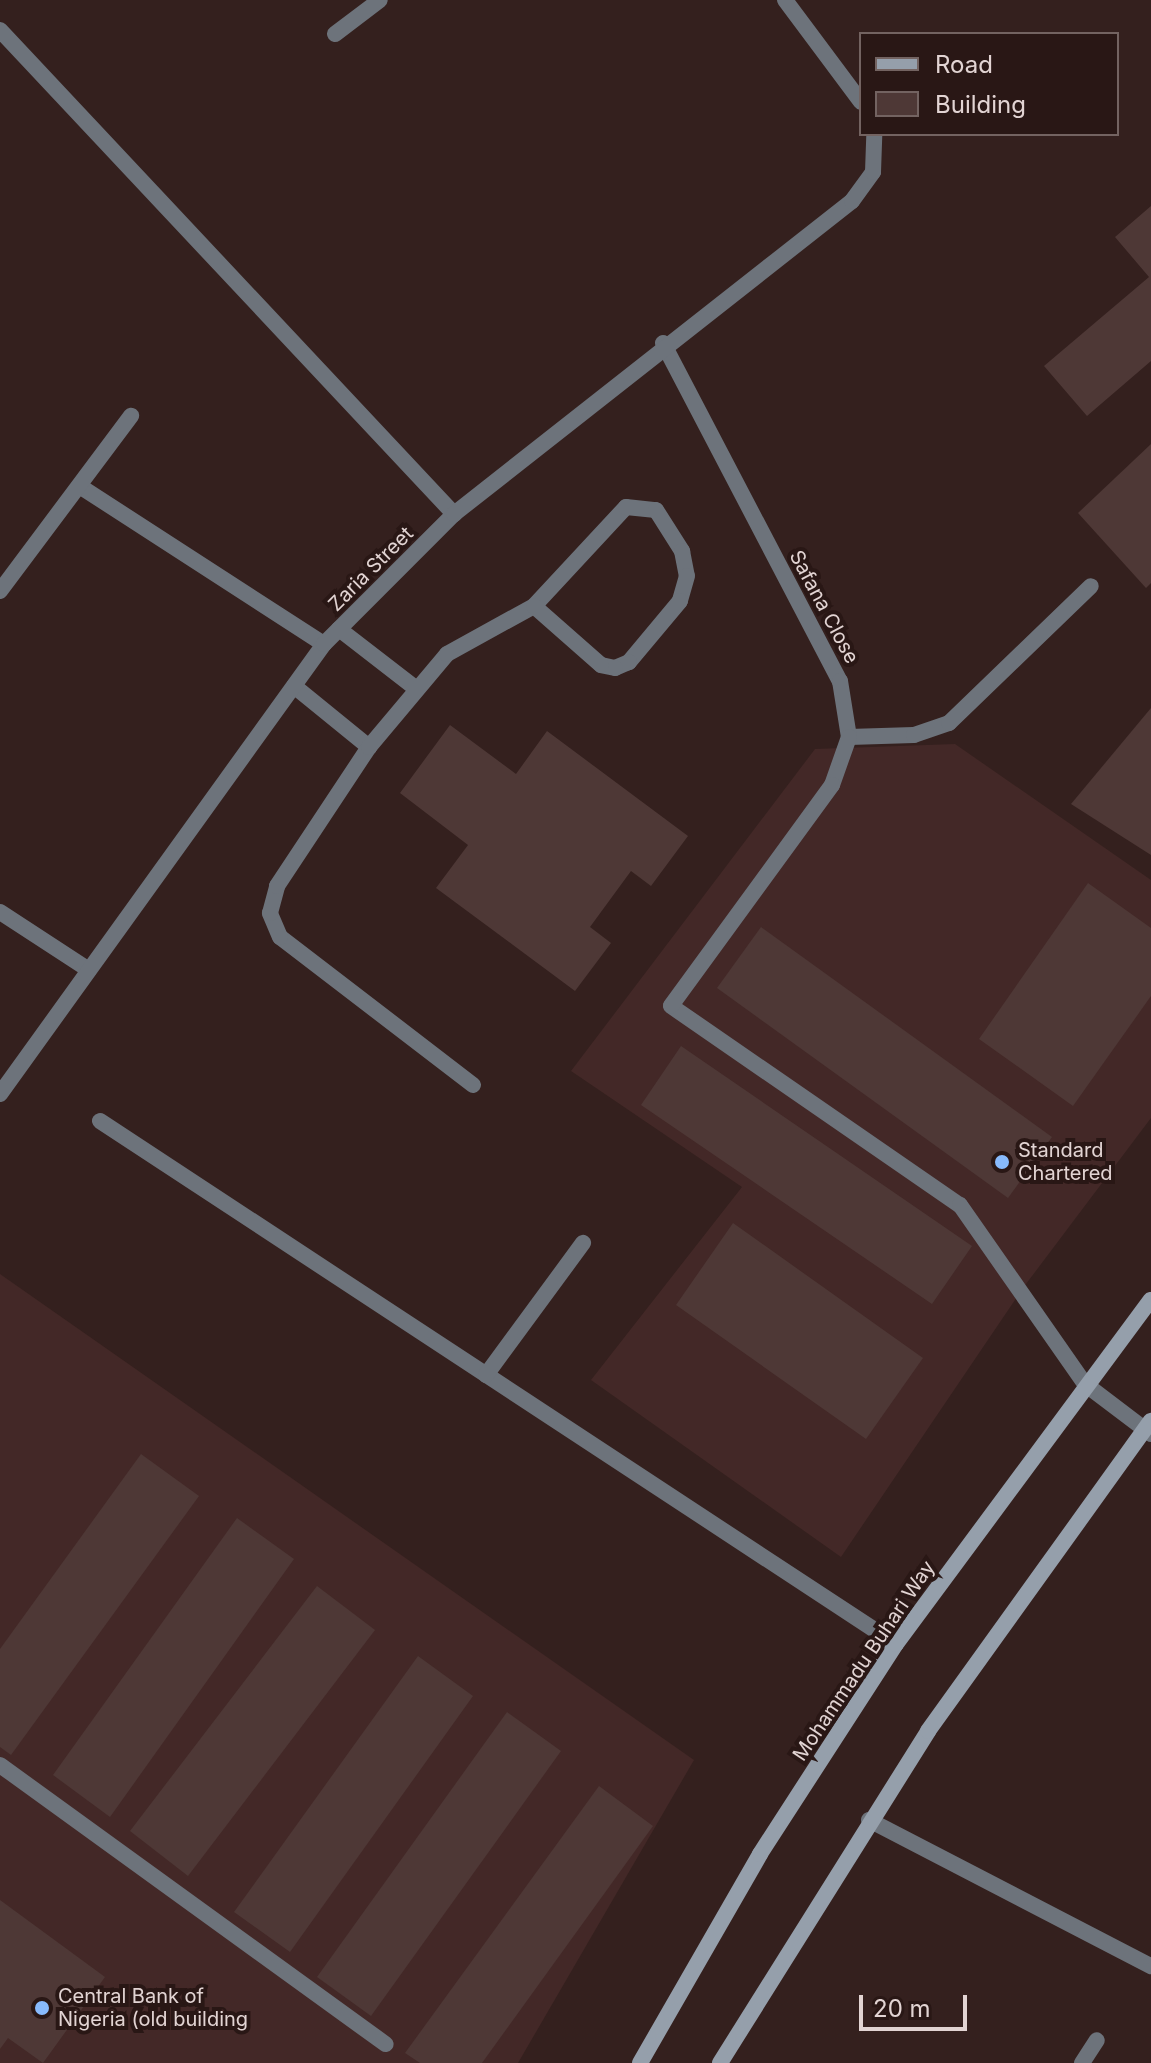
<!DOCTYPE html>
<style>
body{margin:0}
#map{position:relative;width:1151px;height:2063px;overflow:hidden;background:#34201e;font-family:Inter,sans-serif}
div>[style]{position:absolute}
.built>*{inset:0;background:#432827}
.building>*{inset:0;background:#4e3836}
.service>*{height:16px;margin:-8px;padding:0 8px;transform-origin:8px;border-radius:8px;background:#6d737b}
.minor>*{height:16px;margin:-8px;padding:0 8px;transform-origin:8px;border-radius:8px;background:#6d737b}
.secondary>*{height:16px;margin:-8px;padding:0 8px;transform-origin:8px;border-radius:8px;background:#959fab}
.dots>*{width:22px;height:22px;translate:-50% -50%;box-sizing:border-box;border:4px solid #291715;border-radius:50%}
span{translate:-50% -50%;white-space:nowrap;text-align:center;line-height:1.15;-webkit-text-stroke:8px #291715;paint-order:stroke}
.street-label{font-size:20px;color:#e2d4d3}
.poi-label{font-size:20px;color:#e2d4d3}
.left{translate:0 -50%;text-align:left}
.legend{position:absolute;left:859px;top:32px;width:260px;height:104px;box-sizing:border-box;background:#291715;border:2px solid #736361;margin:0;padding:10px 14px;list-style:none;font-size:24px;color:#e2d4d3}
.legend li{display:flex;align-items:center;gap:16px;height:40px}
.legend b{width:40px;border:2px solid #736361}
.scale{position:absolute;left:859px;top:1995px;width:108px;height:36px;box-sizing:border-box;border:4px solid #e2d4d3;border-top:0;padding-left:10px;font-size:24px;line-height:28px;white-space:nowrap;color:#e2d4d3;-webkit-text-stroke:6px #291715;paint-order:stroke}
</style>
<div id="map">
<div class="built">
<i style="clip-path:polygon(955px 744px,1151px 880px,1151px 1118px,1023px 1288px,841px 1557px,591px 1380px,742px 1187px,571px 1071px,815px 749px)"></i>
<i style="clip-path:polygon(0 1274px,694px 1760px,518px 2063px,0 2063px)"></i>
</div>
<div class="building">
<i style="clip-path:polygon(1151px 206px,1151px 361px,1087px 416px,1044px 366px,1149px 277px,1115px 237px)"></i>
<i style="clip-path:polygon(1151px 444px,1151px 583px,1146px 588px,1078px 513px)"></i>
<i style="clip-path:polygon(1151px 708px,1151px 855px,1071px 804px)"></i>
<i style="clip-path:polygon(450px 725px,516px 774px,547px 731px,688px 836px,651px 886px,631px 871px,590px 927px,611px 943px,575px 991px,436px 888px,468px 845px,400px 793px)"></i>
<i style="clip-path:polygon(1088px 883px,1151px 928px,1151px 996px,1073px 1106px,979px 1039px)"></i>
<i style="clip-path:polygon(761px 927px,1052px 1137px,1008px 1198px,717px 988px)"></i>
<i style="clip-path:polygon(681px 1046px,972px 1246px,932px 1304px,641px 1105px)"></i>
<i style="clip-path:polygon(733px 1223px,923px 1358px,866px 1439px,676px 1305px)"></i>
<i style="clip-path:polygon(141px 1454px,199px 1496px,11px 1755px,0 1747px,0 1649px)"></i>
<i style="clip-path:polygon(237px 1518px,294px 1559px,110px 1817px,53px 1775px)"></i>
<i style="clip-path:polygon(317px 1586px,375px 1630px,188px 1876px,130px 1831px)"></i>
<i style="clip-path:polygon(418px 1656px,473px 1696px,290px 1952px,234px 1912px)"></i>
<i style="clip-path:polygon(507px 1712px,561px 1751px,371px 2016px,317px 1977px)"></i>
<i style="clip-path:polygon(599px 1786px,653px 1826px,482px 2063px,420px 2063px,405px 2053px)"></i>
<i style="clip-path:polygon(0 1900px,105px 1977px,43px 2063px,8px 2038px,0 2049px)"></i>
</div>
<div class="service">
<i style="left:335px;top:34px;width:56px;rotate:-37.1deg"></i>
<i style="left:339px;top:629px;width:95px;rotate:37.7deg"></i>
<i style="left:294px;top:686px;width:97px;rotate:39.1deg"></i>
<i style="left:849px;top:737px;width:65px;rotate:-1.8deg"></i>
<i style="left:914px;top:735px;width:37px;rotate:-19deg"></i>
<i style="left:949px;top:723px;width:197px;rotate:-44deg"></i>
<i style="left:671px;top:1006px;width:351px;rotate:34.6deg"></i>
<i style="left:960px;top:1205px;width:218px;rotate:55.1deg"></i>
<i style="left:473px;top:1085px;width:243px;rotate:-142.5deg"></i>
<i style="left:280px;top:937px;width:26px;rotate:-113deg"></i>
<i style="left:270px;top:913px;width:28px;rotate:-75deg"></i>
<i style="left:277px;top:886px;width:167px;rotate:-56.5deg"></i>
<i style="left:369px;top:747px;width:121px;rotate:-50deg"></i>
<i style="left:447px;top:654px;width:99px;rotate:-28.9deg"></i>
<i style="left:534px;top:606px;width:135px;rotate:-47.1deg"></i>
<i style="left:626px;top:507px;width:30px;rotate:6deg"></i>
<i style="left:656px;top:510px;width:49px;rotate:57.6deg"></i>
<i style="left:682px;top:551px;width:25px;rotate:79deg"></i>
<i style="left:687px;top:576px;width:26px;rotate:106deg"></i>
<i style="left:680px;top:601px;width:80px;rotate:129.9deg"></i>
<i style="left:629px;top:662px;width:15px;rotate:157deg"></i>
<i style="left:615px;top:668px;width:14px;rotate:-168deg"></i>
<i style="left:601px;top:665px;width:89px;rotate:-138.6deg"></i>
<i style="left:100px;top:1121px;width:952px;rotate:33.31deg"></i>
<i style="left:486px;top:1375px;width:164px;rotate:-53.7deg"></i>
<i style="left:0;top:1765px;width:476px;rotate:35.9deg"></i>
<i style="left:1082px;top:2063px;width:27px;rotate:-57deg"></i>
</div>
<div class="minor">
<i style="left:785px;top:0;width:127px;rotate:53.3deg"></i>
<i style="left:0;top:30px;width:664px;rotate:46.83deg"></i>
<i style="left:663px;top:343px;width:382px;rotate:62.4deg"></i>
<i style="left:840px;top:681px;width:57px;rotate:80.9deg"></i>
<i style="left:849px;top:737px;width:51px;rotate:109.5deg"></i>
<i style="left:832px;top:785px;width:273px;rotate:126.1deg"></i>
<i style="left:81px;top:487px;width:289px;rotate:32.9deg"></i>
<i style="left:0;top:591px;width:219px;rotate:-53.2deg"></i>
<i style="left:0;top:912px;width:106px;rotate:33.1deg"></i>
<i style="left:0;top:1094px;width:555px;rotate:-54.25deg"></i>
<i style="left:324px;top:644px;width:184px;rotate:-45deg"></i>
<i style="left:454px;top:514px;width:506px;rotate:-38.18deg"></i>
<i style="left:852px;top:201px;width:36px;rotate:-54deg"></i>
<i style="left:873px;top:172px;width:38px;rotate:-88deg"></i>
<i style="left:1085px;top:1384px;width:83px;rotate:37.1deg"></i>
<i style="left:869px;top:1820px;width:318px;rotate:27.4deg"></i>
</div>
<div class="secondary">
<i style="left:640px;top:2063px;width:241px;rotate:-60.1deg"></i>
<i style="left:760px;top:1854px;width:250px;rotate:-57.1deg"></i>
<i style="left:896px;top:1644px;width:428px;rotate:-53.5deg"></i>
<i style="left:720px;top:2063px;width:392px;rotate:-57.9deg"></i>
<i style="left:928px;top:1731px;width:382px;rotate:-54.3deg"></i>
</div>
<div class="dots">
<i style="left:1002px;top:1162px;background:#88bafc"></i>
<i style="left:42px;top:2008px;background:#88bafc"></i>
</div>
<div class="street-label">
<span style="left:371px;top:569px;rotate:-45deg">Zaria Street</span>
<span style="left:824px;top:607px;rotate:62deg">Safana Close</span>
<span style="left:864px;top:1661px;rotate:-56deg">Mohammadu Buhari Way</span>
</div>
<div class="poi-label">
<span class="left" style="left:1018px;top:1162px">Standard<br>Chartered</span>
<span class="left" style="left:58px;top:2008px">Central Bank of<br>Nigeria (old building</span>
</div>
<ul class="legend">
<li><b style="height:10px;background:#959fab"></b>Road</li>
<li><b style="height:22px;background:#4e3836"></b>Building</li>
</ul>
<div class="scale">20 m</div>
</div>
